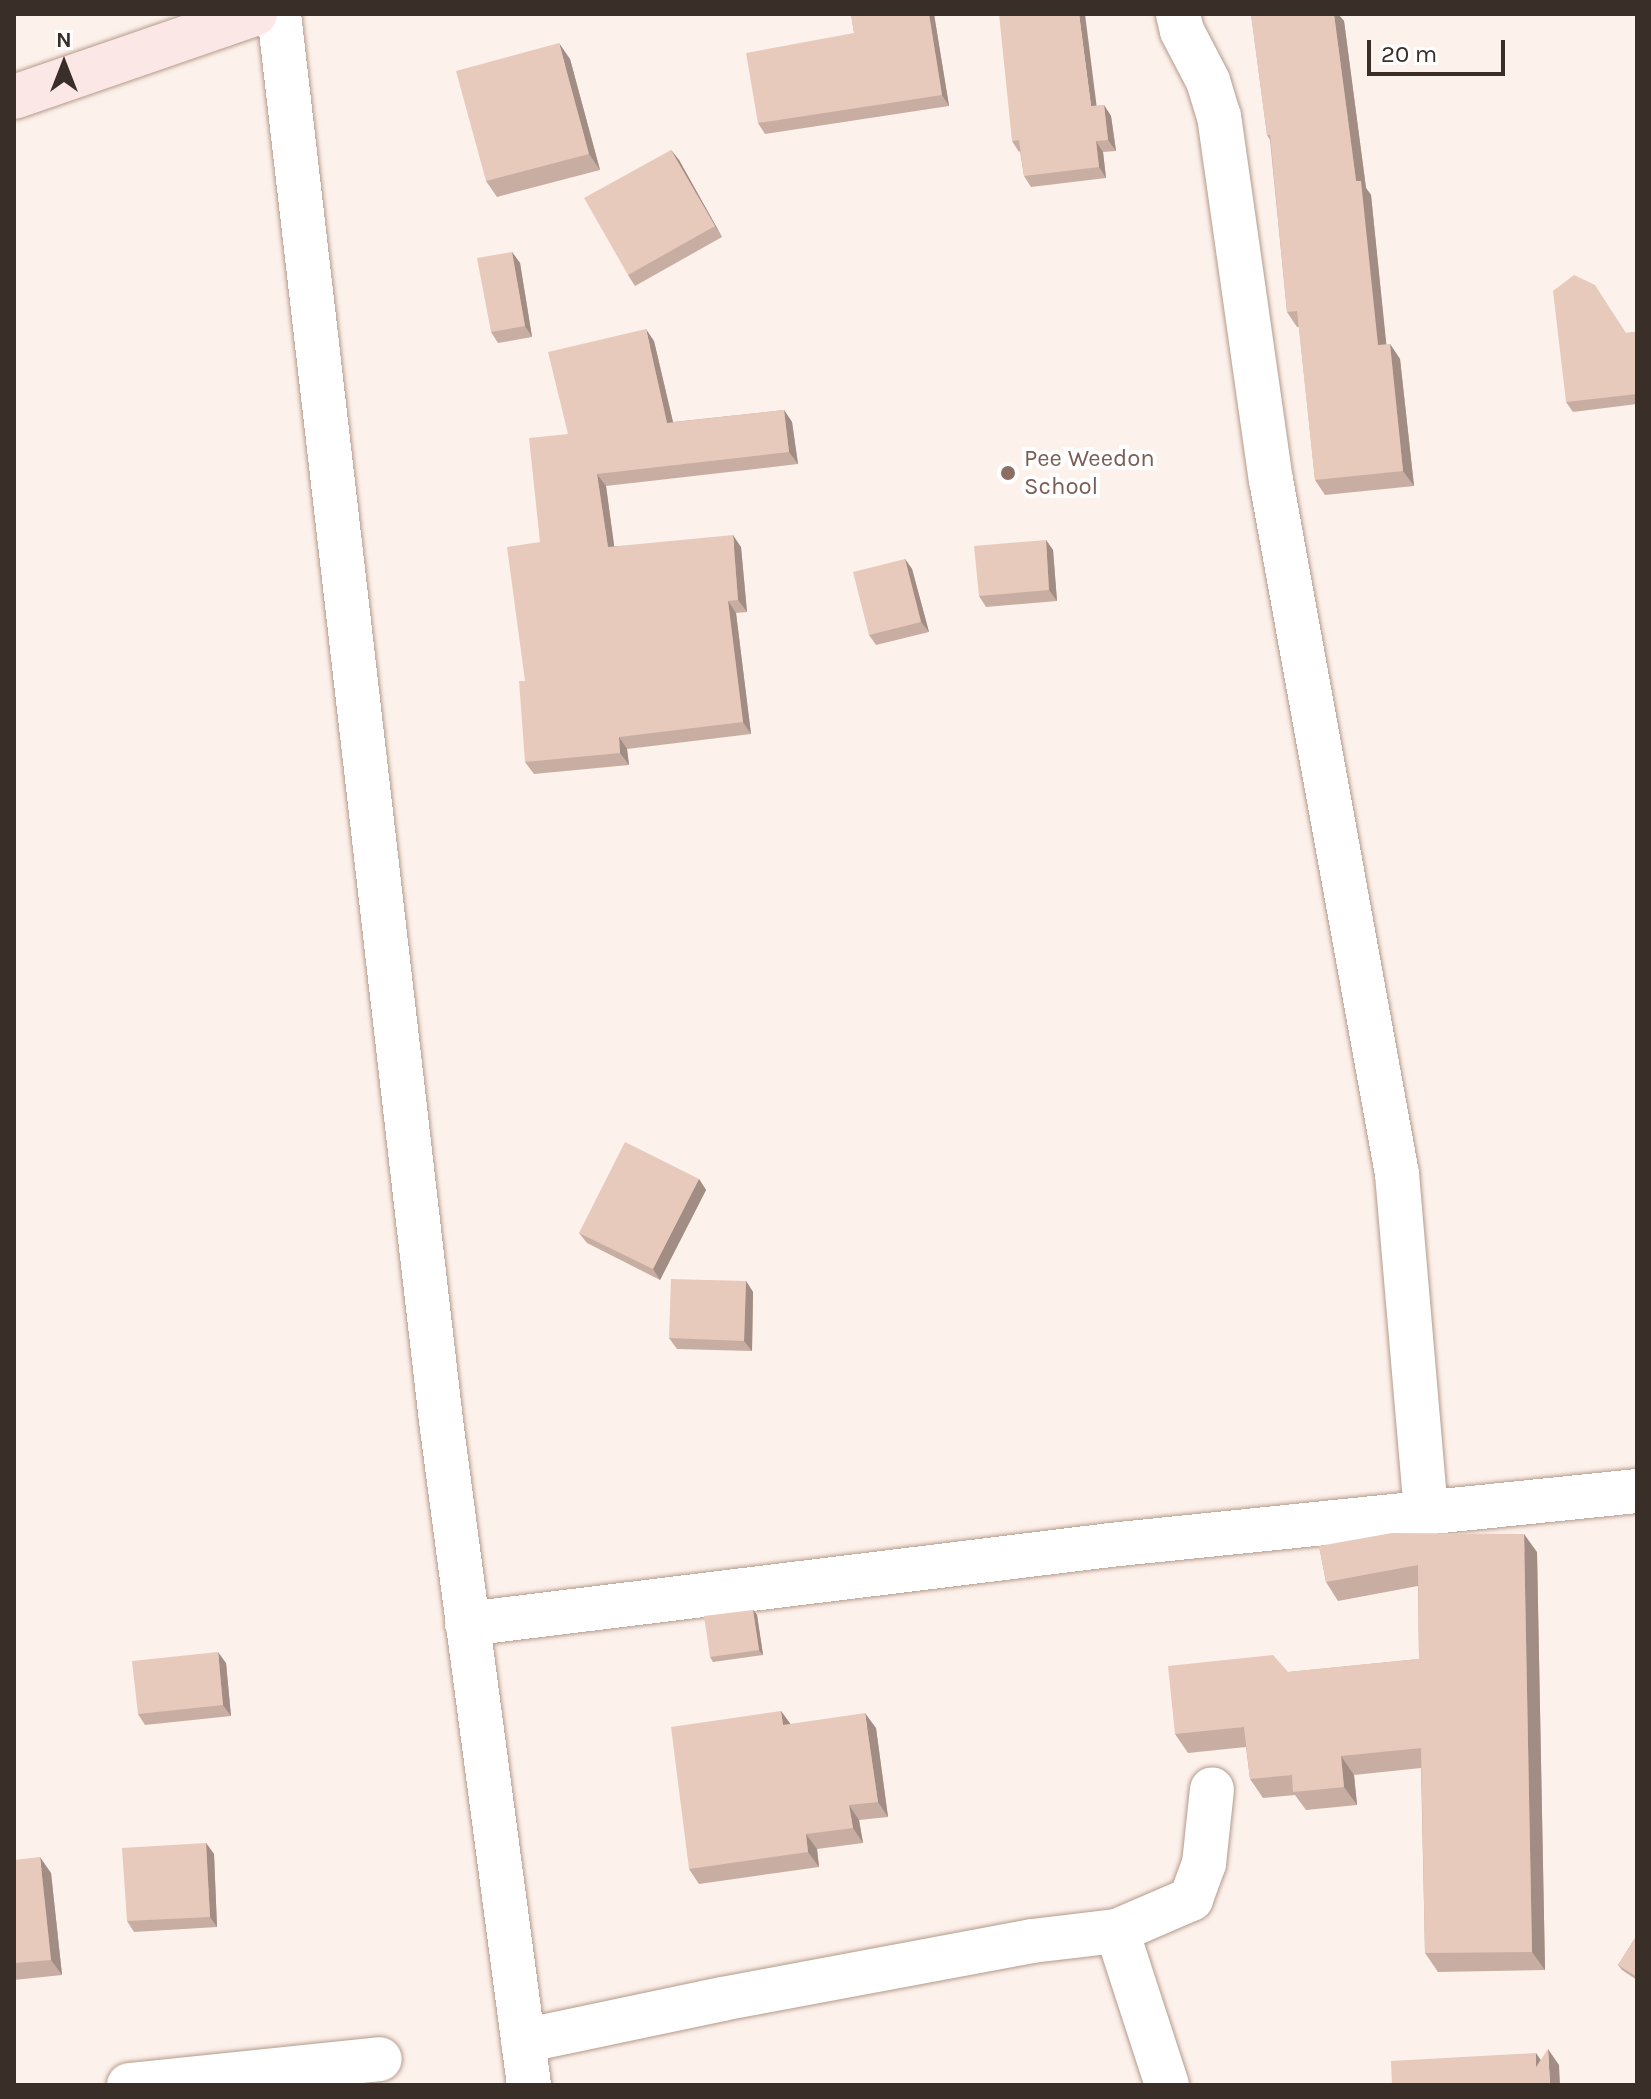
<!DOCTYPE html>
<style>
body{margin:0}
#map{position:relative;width:1651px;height:2099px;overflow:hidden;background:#fdf1eb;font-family:Karla,sans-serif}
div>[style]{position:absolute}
.roads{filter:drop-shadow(0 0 2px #b49a8b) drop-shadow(0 0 2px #b49a8b)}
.minor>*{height:44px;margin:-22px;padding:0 22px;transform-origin:22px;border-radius:22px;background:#fff}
.secondary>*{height:44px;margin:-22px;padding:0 22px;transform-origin:22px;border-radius:22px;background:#fce7e7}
.wall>*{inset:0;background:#c8aea2}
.shaded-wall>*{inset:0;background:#a28d84}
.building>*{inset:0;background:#e8cabc}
.dots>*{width:22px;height:22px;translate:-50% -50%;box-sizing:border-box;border:4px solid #fff;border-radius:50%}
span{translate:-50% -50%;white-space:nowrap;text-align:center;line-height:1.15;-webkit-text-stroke:8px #fff;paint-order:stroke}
.education-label{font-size:24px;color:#785e54}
.left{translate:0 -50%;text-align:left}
.frame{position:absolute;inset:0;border:16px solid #392f28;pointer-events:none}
.north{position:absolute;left:24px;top:24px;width:80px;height:80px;-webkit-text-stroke:6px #fff;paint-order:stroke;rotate:0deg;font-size:22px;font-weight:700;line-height:32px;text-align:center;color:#392f28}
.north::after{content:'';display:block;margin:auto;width:28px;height:36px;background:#392f28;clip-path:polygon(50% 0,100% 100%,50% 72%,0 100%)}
.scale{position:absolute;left:1367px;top:40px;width:138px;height:36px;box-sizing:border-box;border:4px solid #392f28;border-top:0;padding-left:10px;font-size:24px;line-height:28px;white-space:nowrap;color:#392f28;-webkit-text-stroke:6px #fff;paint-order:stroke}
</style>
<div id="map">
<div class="roads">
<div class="minor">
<i style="left:279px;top:14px;width:1416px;rotate:83.43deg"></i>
<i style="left:441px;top:1421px;width:670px;rotate:82.45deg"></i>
<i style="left:1178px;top:14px;width:17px;rotate:77deg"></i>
<i style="left:1182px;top:31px;width:56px;rotate:62.5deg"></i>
<i style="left:1208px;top:81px;width:37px;rotate:73deg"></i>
<i style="left:1219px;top:116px;width:368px;rotate:81.9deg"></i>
<i style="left:1271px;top:480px;width:705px;rotate:79.71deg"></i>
<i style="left:1397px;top:1174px;width:340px;rotate:85.1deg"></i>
<i style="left:467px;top:1624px;width:648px;rotate:-7deg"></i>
<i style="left:1110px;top:1545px;width:530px;rotate:-5.85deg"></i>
<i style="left:1117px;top:1931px;width:162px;rotate:72deg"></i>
<i style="left:523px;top:2041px;width:203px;rotate:-11.9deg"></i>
<i style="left:722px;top:1999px;width:315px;rotate:-10.6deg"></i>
<i style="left:1032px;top:1941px;width:86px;rotate:-6.7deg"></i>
<i style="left:1117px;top:1931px;width:81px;rotate:-23.4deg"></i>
<i style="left:1191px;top:1899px;width:37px;rotate:-70deg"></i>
<i style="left:1204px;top:1864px;width:75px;rotate:-83.9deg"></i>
<i style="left:129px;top:2085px;width:252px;rotate:-5.9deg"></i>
</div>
<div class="secondary">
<i style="left:14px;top:97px;width:255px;rotate:-19deg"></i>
</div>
</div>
<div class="wall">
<i style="clip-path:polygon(851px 14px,934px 14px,949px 106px,765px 134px,758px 123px,854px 33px)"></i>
<i style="clip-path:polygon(1251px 14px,1338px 14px,1344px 21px,1366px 188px,1371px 195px,1386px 345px,1390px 344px,1400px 359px,1414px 486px,1325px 495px,1315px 480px,1299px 327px,1297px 327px,1287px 312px,1270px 140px,1267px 135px)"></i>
<i style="clip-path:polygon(570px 59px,600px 170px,497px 197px,486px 181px)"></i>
<i style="clip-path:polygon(1104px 105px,1111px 116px,1116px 151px,1103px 152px,1106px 178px,1031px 187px,1024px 176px,1020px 151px,1019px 152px,1012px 141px,1097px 106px)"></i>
<i style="clip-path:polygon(671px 150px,679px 160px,722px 237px,635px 286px,628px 275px)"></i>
<i style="clip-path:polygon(512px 252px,520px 263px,532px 337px,498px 343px,491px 332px)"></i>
<i style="clip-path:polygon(1637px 332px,1637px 404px,1573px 412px,1566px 402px,1626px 333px)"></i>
<i style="clip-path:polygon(654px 341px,673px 422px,784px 410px,792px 422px,798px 464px,606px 486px,614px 546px,741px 547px,747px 612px,736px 613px,751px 734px,627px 749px,629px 765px,534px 774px,525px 762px,525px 681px,540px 542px,568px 434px)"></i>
<i style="clip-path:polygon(1046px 540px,1053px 550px,1057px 601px,986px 607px,979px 596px)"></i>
<i style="clip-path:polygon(905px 559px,912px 569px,929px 632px,876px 645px,869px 635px)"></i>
<i style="clip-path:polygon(699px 1179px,706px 1190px,660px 1280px,587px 1243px,579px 1233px)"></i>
<i style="clip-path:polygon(746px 1281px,753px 1292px,752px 1351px,677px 1349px,669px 1338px)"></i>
<i style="clip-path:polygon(1319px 1546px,1537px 1552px,1545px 1970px,1438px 1972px,1425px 1953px,1421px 1768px,1354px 1775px,1357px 1805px,1306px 1810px,1295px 1795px,1263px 1798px,1250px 1779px,1246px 1747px,1188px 1753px,1175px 1734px,1288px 1672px,1419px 1659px,1418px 1586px,1338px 1601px,1326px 1582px)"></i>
<i style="clip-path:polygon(753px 1610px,757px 1615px,763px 1655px,713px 1662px,710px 1657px)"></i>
<i style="clip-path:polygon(226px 1663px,231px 1716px,145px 1725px,138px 1714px)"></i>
<i style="clip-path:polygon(781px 1711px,790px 1724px,876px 1728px,888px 1817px,859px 1820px,863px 1843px,817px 1849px,819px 1867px,699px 1884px,689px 1869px)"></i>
<i style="clip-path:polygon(206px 1843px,214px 1854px,217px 1927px,134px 1932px,127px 1921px)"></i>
<i style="clip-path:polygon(14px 1860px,51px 1873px,62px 1975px,14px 1980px)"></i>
<i style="clip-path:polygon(1637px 1935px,1637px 1980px,1622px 1970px,1618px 1965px)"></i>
</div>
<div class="shaded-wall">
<i style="clip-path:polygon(929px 14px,934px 14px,949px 106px,942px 95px)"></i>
<i style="clip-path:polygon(1079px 14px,1085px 14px,1098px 117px,1091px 106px)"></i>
<i style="clip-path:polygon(1334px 14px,1338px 14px,1344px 21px,1366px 188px,1371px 195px,1388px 360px,1378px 345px)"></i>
<i style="clip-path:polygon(559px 43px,570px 59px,600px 170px,589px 154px)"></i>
<i style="clip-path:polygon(1104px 105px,1111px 116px,1116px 151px,1108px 140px)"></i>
<i style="clip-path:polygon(1096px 141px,1103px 152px,1106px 178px,1099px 167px)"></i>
<i style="clip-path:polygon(671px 150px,679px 160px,722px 237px,715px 226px)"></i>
<i style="clip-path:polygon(512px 252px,520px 263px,532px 337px,525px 326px)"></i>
<i style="clip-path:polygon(646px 329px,654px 341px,676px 435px,667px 423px)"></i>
<i style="clip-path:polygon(1390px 344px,1400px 359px,1414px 486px,1403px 471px)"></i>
<i style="clip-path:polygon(784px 410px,792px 422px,798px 464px,789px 452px)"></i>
<i style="clip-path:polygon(597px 474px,606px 486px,616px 559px,608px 547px)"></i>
<i style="clip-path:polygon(733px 535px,741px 547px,747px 612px,738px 600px)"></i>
<i style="clip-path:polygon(1046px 540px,1053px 550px,1057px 601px,1049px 590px)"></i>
<i style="clip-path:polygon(905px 559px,912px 569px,929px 632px,921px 622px)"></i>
<i style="clip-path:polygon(728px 601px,736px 613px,751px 734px,743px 722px)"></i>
<i style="clip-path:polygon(619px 737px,627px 749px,629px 765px,620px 753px)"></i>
<i style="clip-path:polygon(699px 1179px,706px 1190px,660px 1280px,653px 1269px)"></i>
<i style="clip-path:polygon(746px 1281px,753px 1292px,752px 1351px,744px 1341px)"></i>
<i style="clip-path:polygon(1524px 1534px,1537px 1552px,1545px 1970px,1532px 1952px)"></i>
<i style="clip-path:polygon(753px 1610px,757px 1615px,763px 1655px,759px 1650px)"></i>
<i style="clip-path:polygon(218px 1652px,226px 1663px,231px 1716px,223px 1705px)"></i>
<i style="clip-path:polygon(781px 1711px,792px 1726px,783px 1725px)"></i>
<i style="clip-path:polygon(865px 1713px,876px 1728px,888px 1817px,878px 1802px)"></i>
<i style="clip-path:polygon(1341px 1756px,1354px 1775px,1357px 1805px,1344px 1787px)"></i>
<i style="clip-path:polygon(849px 1805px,859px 1820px,863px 1843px,853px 1828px)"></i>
<i style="clip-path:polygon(806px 1834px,817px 1849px,819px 1867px,808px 1852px)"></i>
<i style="clip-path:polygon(206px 1843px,214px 1854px,217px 1927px,210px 1917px)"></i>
<i style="clip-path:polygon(40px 1857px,51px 1873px,62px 1975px,51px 1960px)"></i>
<i style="clip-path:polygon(1548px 2049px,1559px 2065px,1560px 2085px,1550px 2085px)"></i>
<i style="clip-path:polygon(1536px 2053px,1547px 2069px,1536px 2067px)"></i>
</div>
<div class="building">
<i style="clip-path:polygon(851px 14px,929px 14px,942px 95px,758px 123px,746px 53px,854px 33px)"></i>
<i style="clip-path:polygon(999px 14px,1079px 14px,1091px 106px,1104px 105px,1108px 140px,1096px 141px,1099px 167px,1024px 176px,1019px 140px,1012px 141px)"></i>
<i style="clip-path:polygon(1251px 14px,1334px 14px,1356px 181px,1361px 181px,1378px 345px,1390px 344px,1403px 471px,1315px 480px,1297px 311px,1287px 312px,1270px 135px,1267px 135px)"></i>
<i style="clip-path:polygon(559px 43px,589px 154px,486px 181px,456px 71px)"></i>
<i style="clip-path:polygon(671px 150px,715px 226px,628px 275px,584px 198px)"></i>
<i style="clip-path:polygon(512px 252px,525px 326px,491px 332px,477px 258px)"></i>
<i style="clip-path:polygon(1574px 275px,1595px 285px,1626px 333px,1637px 332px,1637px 394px,1566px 402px,1553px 291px)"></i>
<i style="clip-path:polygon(646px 329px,667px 423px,784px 410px,789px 452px,597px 474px,608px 547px,733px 535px,738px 600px,728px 601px,743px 722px,619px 737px,620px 753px,525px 762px,519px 681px,525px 681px,507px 547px,540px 542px,529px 438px,568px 434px,548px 352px)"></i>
<i style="clip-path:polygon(1046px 540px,1049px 590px,979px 596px,974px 546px)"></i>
<i style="clip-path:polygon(905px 559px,921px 622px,869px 635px,853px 572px)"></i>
<i style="clip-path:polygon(625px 1142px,699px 1179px,653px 1269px,579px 1233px)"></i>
<i style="clip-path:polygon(671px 1279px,746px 1281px,744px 1341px,669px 1338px)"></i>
<i style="clip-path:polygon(1392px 1533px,1524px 1534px,1532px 1952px,1425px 1953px,1421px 1748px,1341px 1756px,1344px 1787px,1293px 1792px,1292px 1775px,1250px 1779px,1244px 1727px,1175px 1734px,1168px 1666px,1273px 1655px,1288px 1672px,1419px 1659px,1418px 1565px,1326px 1582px,1319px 1546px)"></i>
<i style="clip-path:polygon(753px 1610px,759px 1650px,710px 1657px,704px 1616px)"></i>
<i style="clip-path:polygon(218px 1652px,223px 1705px,138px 1714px,132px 1661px)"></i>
<i style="clip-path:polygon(781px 1711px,783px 1725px,865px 1713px,878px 1802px,849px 1805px,853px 1828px,806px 1834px,808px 1852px,689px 1869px,671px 1727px)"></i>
<i style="clip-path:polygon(206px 1843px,210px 1917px,127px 1921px,122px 1848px)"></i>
<i style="clip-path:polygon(40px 1857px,51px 1960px,14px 1963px,14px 1860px)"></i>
<i style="clip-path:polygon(1637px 1935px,1637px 1977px,1618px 1965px)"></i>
<i style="clip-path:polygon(1548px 2049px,1550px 2085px,1392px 2085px,1391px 2061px,1536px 2053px,1536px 2067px)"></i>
</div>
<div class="dots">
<i style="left:1008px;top:473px;background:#8d6e63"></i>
</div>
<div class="education-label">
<span class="left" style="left:1024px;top:473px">Pee Weedon<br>School</span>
</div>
<div class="frame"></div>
<div class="north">N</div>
<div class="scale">20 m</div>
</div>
